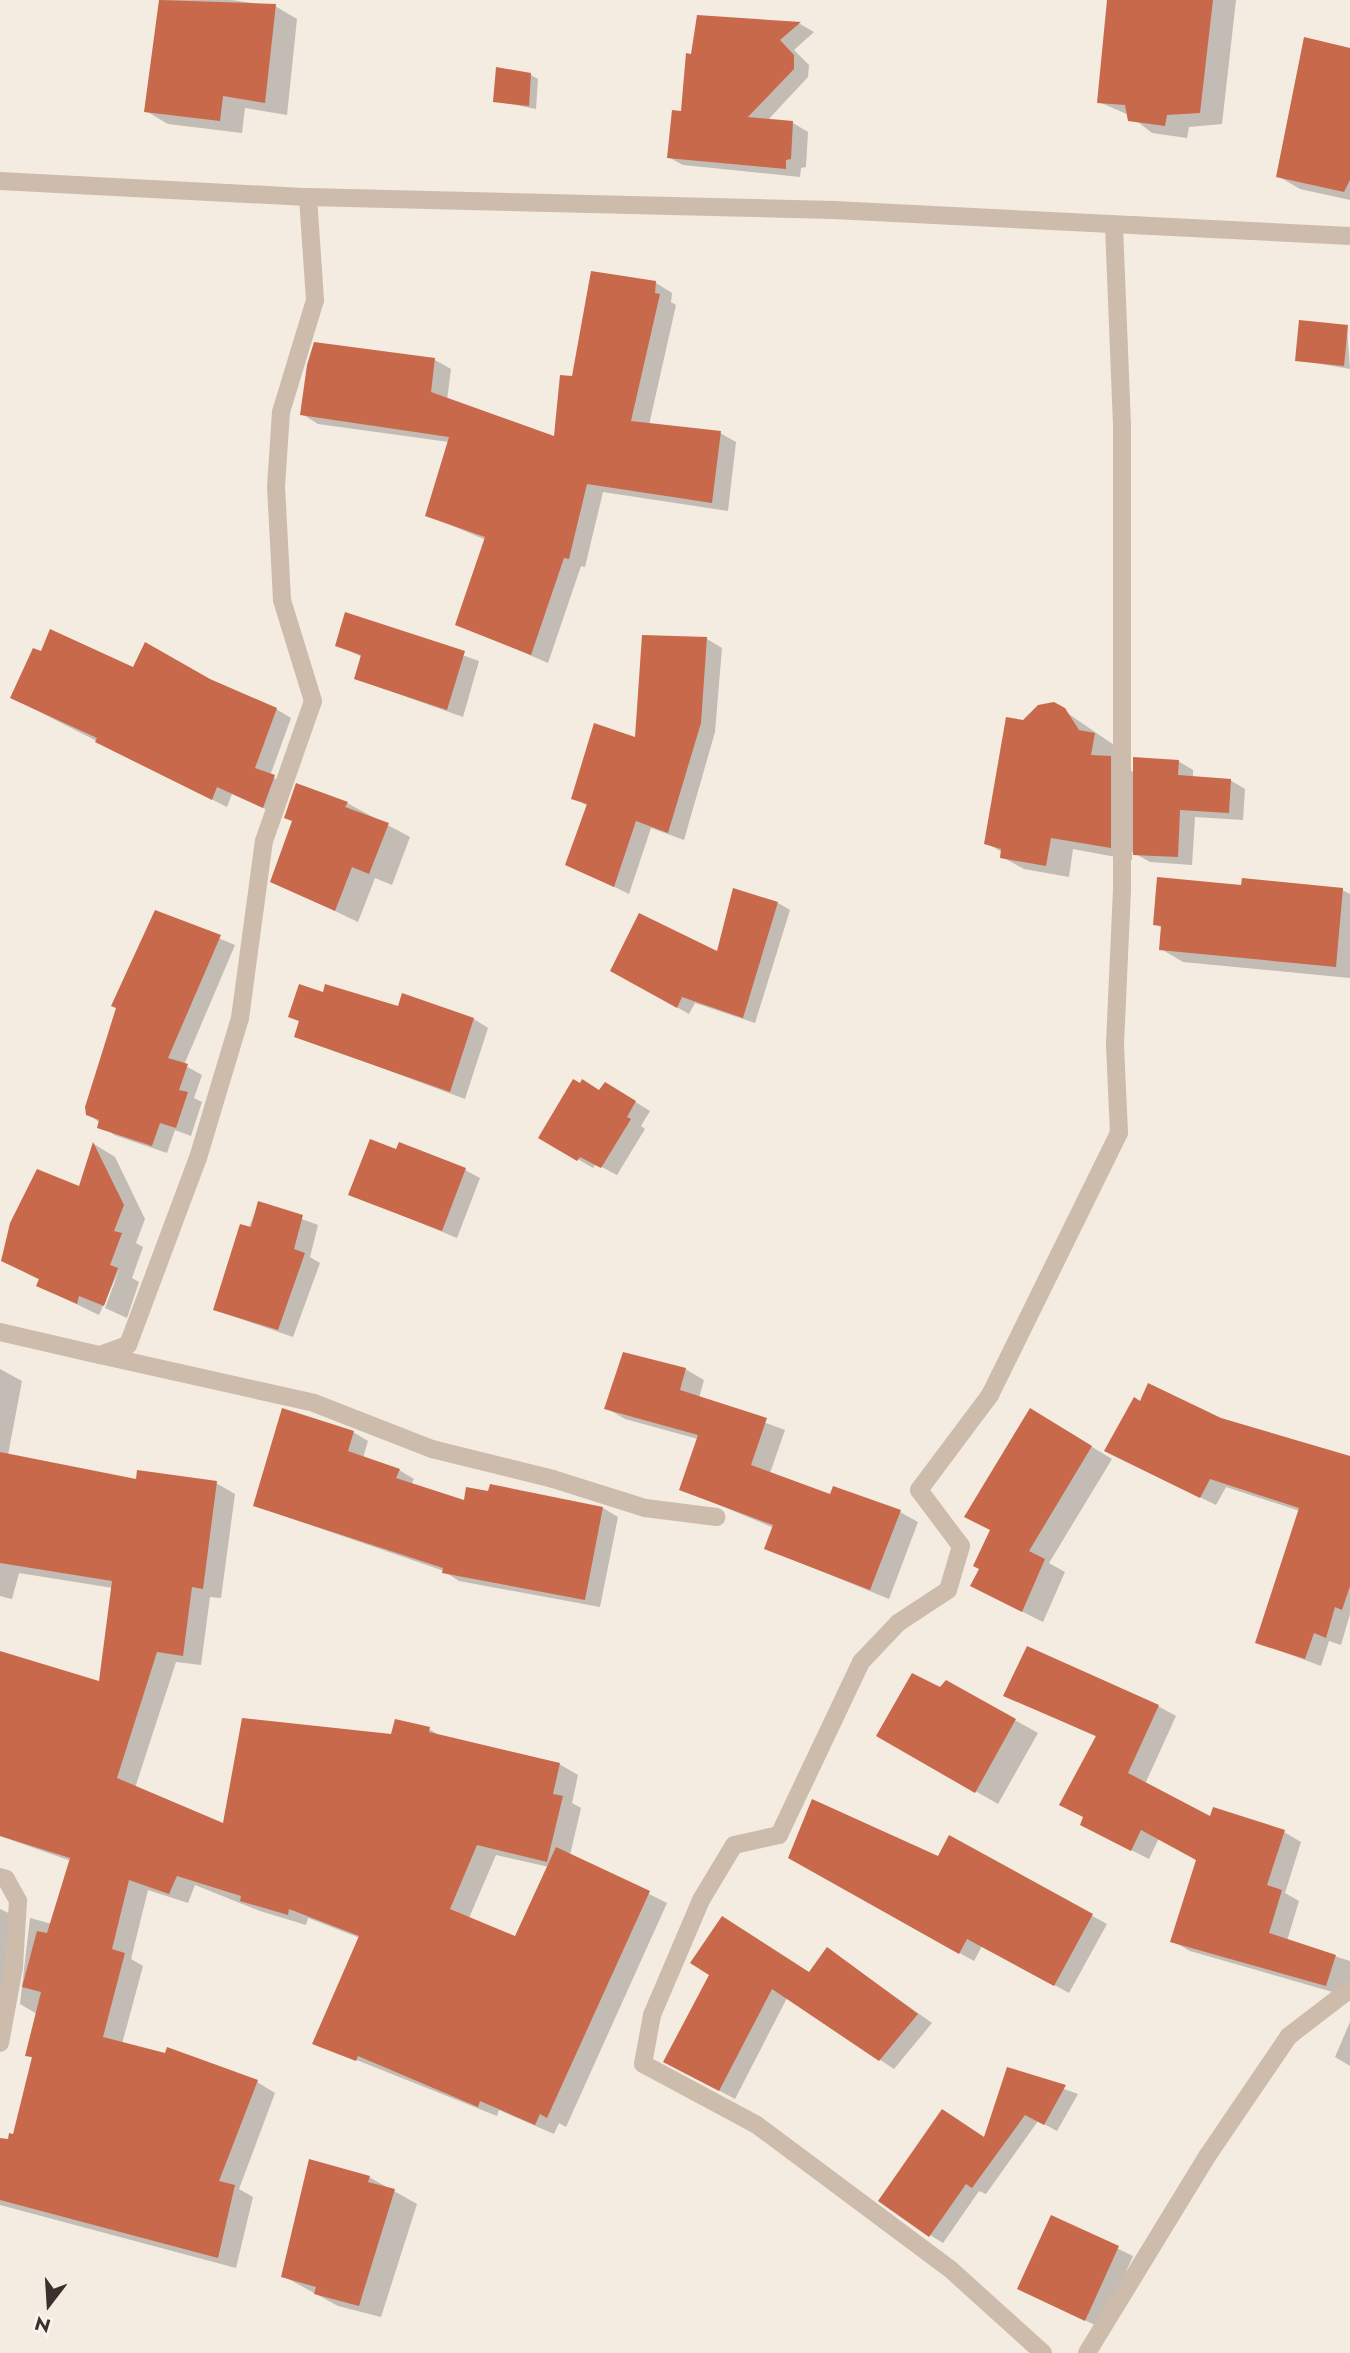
<!DOCTYPE html>
<style>
body{margin:0}
#map{position:relative;width:1350px;height:2353px;overflow:hidden;background:#f4ebe1;font-family:Jost,sans-serif}
div>[style]{position:absolute}
.shadow>*{inset:0;background:#0003}
.building>*{inset:0;background:#c8694b}
.street>*{height:18px;margin:-9px;padding:0 9px;transform-origin:9px;border-radius:9px;background:#cdbbac}
span{translate:-50% -50%;white-space:nowrap;text-align:center;line-height:1.15;-webkit-text-stroke:5px #fbf5ee;paint-order:stroke}
.north{position:absolute;left:14px;top:2269px;width:70px;height:70px;-webkit-text-stroke:5px #fbf5ee;paint-order:stroke;rotate:197deg;font-size:19px;font-weight:700;line-height:28px;text-align:center;color:#3b302b}
.north::after{content:'';display:block;margin:auto;width:24px;height:32px;background:#3b302b;clip-path:polygon(50% 0,100% 100%,50% 72%,0 100%)}
</style>
<div id="map">
<div class="shadow">
<i style="clip-path:polygon(161px 0,231px 0,275px 6px,297px 19px,287px 115px,245px 108px,242px 133px,168px 124px,146px 111px)"></i>
<i style="clip-path:polygon(1108px 0,1236px 0,1222px 124px,1189px 127px,1187px 138px,1152px 133px,1129px 115px,1099px 102px)"></i>
<i style="clip-path:polygon(699px 17px,800px 24px,814px 32px,794px 50px,809px 65px,808px 77px,767px 121px,793px 123px,808px 132px,806px 167px,801px 168px,800px 177px,683px 165px,668px 157px,683px 113px)"></i>
<i style="clip-path:polygon(1350px 50px,1350px 200px,1300px 189px,1278px 176px)"></i>
<i style="clip-path:polygon(531px 75px,538px 79px,536px 109px,495px 101px)"></i>
<i style="clip-path:polygon(593px 273px,656px 283px,672px 293px,671px 302px,676px 305px,649px 425px,720px 433px,736px 442px,728px 511px,603px 492px,585px 567px,581px 566px,548px 663px,457px 624px,486px 540px,427px 515px,449px 442px,318px 424px,302px 414px,435px 360px,451px 369px,447px 400px,555px 438px,573px 377px)"></i>
<i style="clip-path:polygon(1347px 327px,1350px 369px,1297px 360px)"></i>
<i style="clip-path:polygon(346px 614px,479px 661px,463px 717px,356px 679px,362px 657px,337px 645px)"></i>
<i style="clip-path:polygon(643px 636px,707px 639px,722px 648px,715px 732px,684px 840px,651px 828px,629px 894px,567px 864px,588px 806px,573px 798px,636px 740px)"></i>
<i style="clip-path:polygon(134px 669px,276px 709px,291px 718px,270px 776px,289px 786px,279px 815px,232px 794px,227px 807px,12px 698px)"></i>
<i style="clip-path:polygon(1054px 704px,1117px 747px,1114px 761px,1135px 773px,1178px 761px,1193px 770px,1193px 778px,1230px 780px,1245px 789px,1243px 820px,1195px 817px,1192px 865px,1150px 862px,1132px 852px,1132px 860px,1073px 849px,1069px 877px,1024px 869px,1002px 857px,1002px 852px,986px 843px,1024px 721px)"></i>
<i style="clip-path:polygon(347px 803px,410px 837px,392px 885px,375px 878px,358px 922px,272px 881px,294px 821px)"></i>
<i style="clip-path:polygon(1243px 886px,1342px 890px,1350px 894px,1350px 978px,1183px 962px,1161px 949px,1163px 928px,1155px 924px)"></i>
<i style="clip-path:polygon(778px 903px,790px 910px,755px 1023px,695px 1003px,689px 1014px,612px 970px,718px 953px)"></i>
<i style="clip-path:polygon(156px 912px,235px 945px,184px 1065px,202px 1075px,194px 1098px,202px 1102px,191px 1136px,175px 1130px,167px 1153px,114px 1135px,89px 1114px,118px 1007px)"></i>
<i style="clip-path:polygon(324px 994px,474px 1019px,488px 1028px,465px 1099px,296px 1036px,300px 1022px,290px 1016px)"></i>
<i style="clip-path:polygon(600px 1092px,621px 1093px,650px 1111px,641px 1126px,645px 1129px,617px 1175px,596px 1164px,593px 1168px,540px 1137px)"></i>
<i style="clip-path:polygon(94px 1144px,115px 1157px,145px 1219px,136px 1243px,143px 1247px,132px 1278px,139px 1282px,127px 1318px,105px 1308px,120px 1268px,99px 1315px,39px 1286px,40px 1280px,26px 1273px,80px 1189px)"></i>
<i style="clip-path:polygon(397px 1151px,465px 1170px,480px 1178px,457px 1238px,350px 1194px)"></i>
<i style="clip-path:polygon(259px 1203px,318px 1225px,310px 1257px,320px 1263px,293px 1337px,215px 1310px)"></i>
<i style="clip-path:polygon(evenodd,0 1369px,22px 1381px,8px 1455px,138px 1481px,216px 1483px,235px 1494px,221px 1598px,210px 1597px,201px 1665px,176px 1662px,135px 1788px,224px 1825px,393px 1736px,429px 1729px,444px 1738px,559px 1764px,578px 1775px,572px 1803px,581px 1808px,570px 1855px,667px 1903px,566px 2127px,559px 2123px,554px 2134px,499px 2110px,497px 2116px,314px 2043px,360px 1938px,308px 1918px,306px 1925px,260px 1911px,195px 1885px,188px 1903px,148px 1890px,131px 1959px,143px 1966px,122px 2044px,257px 2082px,275px 2093px,239px 2189px,253px 2197px,236px 2268px,0 2205px,0 2139px,9px 2141px,14px 2136px,34px 2059px,27px 2055px,37px 2014px,20px 2004px,30px 1918px,52px 1924px,71px 1861px,0 1836px,0 1689px,100px 1684px,113px 1588px,19px 1573px,12px 1599px,0 1596px,0 1369px,496px 1855px,549px 1867px,516px 1938px,469px 1918px,496px 1855px)"></i>
<i style="clip-path:polygon(685px 1369px,704px 1380px,699px 1398px,785px 1430px,770px 1473px,831px 1496px,900px 1512px,918px 1522px,889px 1599px,767px 1549px,774px 1528px,681px 1489px,698px 1439px,625px 1419px,606px 1408px)"></i>
<i style="clip-path:polygon(1141px 1403px,1220px 1420px,1350px 1459px,1350px 1614px,1341px 1645px,1329px 1641px,1321px 1666px,1257px 1642px,1300px 1511px,1226px 1487px,1216px 1505px,1121px 1459px)"></i>
<i style="clip-path:polygon(1051px 1422px,1112px 1459px,1049px 1563px,1065px 1572px,1043px 1622px,993px 1597px)"></i>
<i style="clip-path:polygon(353px 1432px,368px 1441px,363px 1458px,399px 1470px,414px 1479px,411px 1485px,465px 1503px,603px 1508px,618px 1517px,600px 1607px,459px 1581px,444px 1571px,255px 1506px)"></i>
<i style="clip-path:polygon(946px 1682px,1038px 1733px,998px 1804px,879px 1736px)"></i>
<i style="clip-path:polygon(1005px 1695px,1158px 1706px,1176px 1716px,1145px 1784px,1211px 1818px,1284px 1832px,1301px 1842px,1285px 1893px,1299px 1901px,1287px 1941px,1350px 1961px,1350px 1997px,1190px 1951px,1172px 1941px,1198px 1860px,1159px 1838px,1149px 1859px,1099px 1834px,1097px 1737px)"></i>
<i style="clip-path:polygon(949px 1837px,1107px 1924px,1069px 1993px,982px 1946px,974px 1961px,790px 1858px,939px 1859px)"></i>
<i style="clip-path:polygon(0 1909px,21px 1919px,0 2002px)"></i>
<i style="clip-path:polygon(828px 1949px,932px 2023px,894px 2069px,787px 1998px,735px 2099px,681px 2070px,711px 1974px,809px 1973px)"></i>
<i style="clip-path:polygon(1350px 2022px,1350px 2066px,1335px 2057px)"></i>
<i style="clip-path:polygon(1008px 2069px,1078px 2094px,1057px 2131px,1038px 2121px,986px 2194px,979px 2191px,943px 2243px,930px 2235px,986px 2139px)"></i>
<i style="clip-path:polygon(369px 2177px,417px 2204px,381px 2317px,338px 2306px,283px 2276px)"></i>
<i style="clip-path:polygon(1052px 2217px,1133px 2256px,1101px 2328px,1019px 2288px)"></i>
</div>
<div class="building">
<i style="clip-path:polygon(159px 0,276px 4px,265px 103px,223px 96px,220px 121px,144px 112px)"></i>
<i style="clip-path:polygon(1107px 0,1213px 0,1200px 113px,1167px 115px,1165px 126px,1128px 121px,1125px 105px,1097px 103px)"></i>
<i style="clip-path:polygon(697px 15px,801px 22px,780px 40px,794px 55px,794px 69px,748px 117px,793px 121px,791px 159px,786px 160px,786px 169px,667px 158px,672px 110px,681px 111px,686px 53px,691px 54px)"></i>
<i style="clip-path:polygon(1304px 37px,1350px 48px,1350px 180px,1344px 192px,1276px 177px)"></i>
<i style="clip-path:polygon(496px 67px,531px 73px,529px 106px,493px 102px)"></i>
<i style="clip-path:polygon(591px 271px,656px 281px,655px 293px,660px 294px,631px 421px,721px 431px,712px 503px,587px 484px,569px 559px,564px 558px,531px 655px,455px 625px,485px 537px,425px 516px,449px 437px,300px 415px,307px 365px,314px 342px,435px 358px,431px 392px,554px 436px,560px 375px,572px 376px)"></i>
<i style="clip-path:polygon(1299px 320px,1348px 325px,1344px 366px,1295px 361px)"></i>
<i style="clip-path:polygon(345px 612px,465px 651px,447px 710px,354px 679px,361px 655px,335px 646px)"></i>
<i style="clip-path:polygon(50px 629px,133px 667px,145px 642px,210px 679px,277px 708px,255px 768px,275px 775px,263px 808px,217px 787px,212px 800px,95px 742px,97px 738px,10px 698px,33px 648px,41px 651px)"></i>
<i style="clip-path:polygon(642px 635px,707px 637px,701px 723px,668px 833px,636px 821px,614px 887px,565px 865px,587px 804px,571px 799px,594px 723px,635px 737px)"></i>
<i style="clip-path:polygon(1054px 702px,1065px 708px,1079px 730px,1095px 733px,1091px 755px,1111px 756px,1111px 848px,1051px 838px,1046px 866px,1000px 858px,1001px 849px,984px 844px,1006px 717px,1023px 720px,1038px 705px)"></i>
<i style="clip-path:polygon(1133px 757px,1179px 760px,1178px 775px,1231px 779px,1229px 813px,1180px 810px,1178px 857px,1133px 855px)"></i>
<i style="clip-path:polygon(296px 783px,348px 802px,345px 807px,389px 823px,369px 874px,352px 867px,335px 911px,270px 882px,292px 821px,284px 818px)"></i>
<i style="clip-path:polygon(1157px 877px,1241px 885px,1242px 878px,1343px 888px,1336px 967px,1159px 950px,1161px 926px,1153px 925px)"></i>
<i style="clip-path:polygon(733px 888px,778px 902px,743px 1018px,682px 997px,677px 1008px,610px 971px,639px 913px,717px 951px)"></i>
<i style="clip-path:polygon(155px 910px,221px 935px,168px 1058px,188px 1064px,179px 1090px,188px 1092px,176px 1128px,160px 1123px,152px 1146px,97px 1128px,99px 1120px,86px 1115px,85px 1107px,116px 1008px,111px 1006px)"></i>
<i style="clip-path:polygon(299px 984px,323px 992px,325px 984px,398px 1006px,402px 993px,474px 1018px,450px 1092px,294px 1037px,299px 1021px,288px 1017px)"></i>
<i style="clip-path:polygon(573px 1079px,580px 1083px,582px 1079px,599px 1090px,605px 1082px,636px 1101px,627px 1117px,631px 1119px,601px 1168px,580px 1157px,577px 1161px,538px 1138px)"></i>
<i style="clip-path:polygon(370px 1139px,396px 1149px,399px 1142px,466px 1168px,442px 1231px,348px 1195px)"></i>
<i style="clip-path:polygon(93px 1142px,124px 1205px,114px 1231px,122px 1233px,110px 1265px,118px 1268px,104px 1306px,79px 1296px,77px 1304px,36px 1286px,39px 1279px,1px 1261px,10px 1223px,37px 1169px,79px 1186px)"></i>
<i style="clip-path:polygon(258px 1201px,303px 1215px,294px 1249px,305px 1253px,278px 1330px,213px 1310px,240px 1224px,251px 1227px)"></i>
<i style="clip-path:polygon(623px 1352px,686px 1368px,680px 1390px,767px 1418px,751px 1465px,830px 1494px,833px 1486px,901px 1510px,870px 1590px,764px 1549px,773px 1525px,679px 1490px,698px 1435px,604px 1409px)"></i>
<i style="clip-path:polygon(1148px 1383px,1221px 1418px,1350px 1456px,1350px 1586px,1342px 1610px,1335px 1607px,1326px 1638px,1314px 1633px,1305px 1659px,1255px 1643px,1299px 1508px,1210px 1479px,1200px 1498px,1104px 1451px,1134px 1397px,1140px 1401px)"></i>
<i style="clip-path:polygon(282px 1408px,354px 1431px,348px 1451px,400px 1469px,396px 1478px,464px 1500px,466px 1487px,488px 1491px,490px 1484px,603px 1507px,585px 1600px,442px 1573px,443px 1568px,253px 1506px)"></i>
<i style="clip-path:polygon(1030px 1408px,1092px 1446px,1029px 1551px,1045px 1559px,1022px 1612px,970px 1586px,979px 1569px,973px 1566px,990px 1530px,964px 1517px)"></i>
<i style="clip-path:polygon(0 1452px,136px 1479px,137px 1470px,217px 1481px,203px 1589px,192px 1587px,183px 1656px,157px 1652px,117px 1778px,223px 1823px,242px 1718px,391px 1734px,395px 1719px,430px 1727px,429px 1732px,560px 1763px,553px 1794px,563px 1796px,547px 1862px,477px 1845px,450px 1909px,515px 1936px,556px 1847px,650px 1891px,547px 2118px,540px 2114px,535px 2125px,480px 2101px,478px 2107px,358px 2056px,356px 2061px,312px 2044px,359px 1936px,289px 1909px,288px 1915px,240px 1901px,241px 1896px,177px 1876px,169px 1894px,129px 1880px,112px 1949px,125px 1953px,103px 2037px,165px 2053px,167px 2047px,258px 2080px,219px 2181px,235px 2185px,218px 2258px,0 2200px,0 2138px,8px 2139px,9px 2133px,13px 2134px,32px 2057px,25px 2056px,41px 1992px,22px 1987px,37px 1931px,47px 1933px,70px 1858px,0 1836px,0 1651px,99px 1681px,112px 1581px,0 1563px)"></i>
<i style="clip-path:polygon(1027px 1646px,1159px 1705px,1128px 1773px,1210px 1816px,1213px 1807px,1285px 1830px,1267px 1885px,1282px 1890px,1269px 1933px,1336px 1955px,1326px 1986px,1170px 1942px,1196px 1860px,1141px 1830px,1131px 1851px,1080px 1825px,1083px 1817px,1059px 1805px,1096px 1736px,1003px 1696px)"></i>
<i style="clip-path:polygon(912px 1673px,940px 1687px,946px 1680px,1016px 1719px,975px 1793px,876px 1736px)"></i>
<i style="clip-path:polygon(812px 1799px,938px 1856px,949px 1835px,1093px 1914px,1054px 1986px,967px 1939px,959px 1954px,788px 1858px)"></i>
<i style="clip-path:polygon(722px 1916px,809px 1972px,827px 1947px,918px 2014px,879px 2061px,772px 1989px,719px 2091px,663px 2062px,709px 1975px,690px 1963px)"></i>
<i style="clip-path:polygon(1007px 2067px,1066px 2085px,1044px 2125px,1025px 2115px,972px 2188px,966px 2184px,929px 2237px,878px 2201px,942px 2109px,984px 2137px)"></i>
<i style="clip-path:polygon(309px 2159px,370px 2176px,368px 2182px,395px 2189px,359px 2306px,314px 2294px,316px 2287px,281px 2277px)"></i>
<i style="clip-path:polygon(1051px 2215px,1119px 2246px,1085px 2321px,1017px 2289px)"></i>
</div>
<div class="street">
<i style="left:0;top:181px;width:308px;rotate:3deg"></i>
<i style="left:308px;top:197px;width:526px;rotate:1.42deg"></i>
<i style="left:834px;top:210px;width:517px;rotate:2.88deg"></i>
<i style="left:0;top:1332px;width:103px;rotate:13deg"></i>
<i style="left:100px;top:1355px;width:30px;rotate:-20deg"></i>
<i style="left:128px;top:1345px;width:200px;rotate:-69.5deg"></i>
<i style="left:198px;top:1158px;width:146px;rotate:-73.3deg"></i>
<i style="left:240px;top:1018px;width:179px;rotate:-82.3deg"></i>
<i style="left:264px;top:841px;width:148px;rotate:-70.7deg"></i>
<i style="left:313px;top:701px;width:106px;rotate:-107.1deg"></i>
<i style="left:282px;top:600px;width:113px;rotate:-93deg"></i>
<i style="left:276px;top:487px;width:75px;rotate:-86.2deg"></i>
<i style="left:281px;top:412px;width:117px;rotate:-73.1deg"></i>
<i style="left:315px;top:300px;width:103px;rotate:-93.9deg"></i>
<i style="left:100px;top:1355px;width:219px;rotate:12.6deg"></i>
<i style="left:314px;top:1403px;width:127px;rotate:21.3deg"></i>
<i style="left:432px;top:1449px;width:125px;rotate:13.9deg"></i>
<i style="left:553px;top:1479px;width:96px;rotate:17.5deg"></i>
<i style="left:645px;top:1508px;width:72px;rotate:7.2deg"></i>
<i style="left:0;top:1877px;width:6px;rotate:18deg"></i>
<i style="left:6px;top:1879px;width:25px;rotate:61deg"></i>
<i style="left:18px;top:1901px;width:66px;rotate:93.5deg"></i>
<i style="left:14px;top:1967px;width:77px;rotate:100.4deg"></i>
<i style="left:1043px;top:2353px;width:125px;rotate:-137.9deg"></i>
<i style="left:950px;top:2269px;width:241px;rotate:-143.3deg"></i>
<i style="left:757px;top:2125px;width:129px;rotate:-151.8deg"></i>
<i style="left:643px;top:2064px;width:50px;rotate:-79.6deg"></i>
<i style="left:652px;top:2015px;width:125px;rotate:-66.9deg"></i>
<i style="left:701px;top:1900px;width:64px;rotate:-59deg"></i>
<i style="left:734px;top:1845px;width:46px;rotate:-12.5deg"></i>
<i style="left:779px;top:1835px;width:191px;rotate:-64.6deg"></i>
<i style="left:861px;top:1662px;width:54px;rotate:-46.5deg"></i>
<i style="left:898px;top:1623px;width:60px;rotate:-33.4deg"></i>
<i style="left:948px;top:1590px;width:46px;rotate:-73.5deg"></i>
<i style="left:961px;top:1546px;width:70px;rotate:-126.9deg"></i>
<i style="left:919px;top:1490px;width:119px;rotate:-53.2deg"></i>
<i style="left:990px;top:1395px;width:292px;rotate:-63.8deg"></i>
<i style="left:1119px;top:1133px;width:89px;rotate:-92.6deg"></i>
<i style="left:1115px;top:1044px;width:157px;rotate:-87.4deg"></i>
<i style="left:1122px;top:887px;width:462px;rotate:-90deg"></i>
<i style="left:1122px;top:425px;width:199px;rotate:-92.3deg"></i>
<i style="left:1087px;top:2353px;width:232px;rotate:-58.6deg"></i>
<i style="left:1208px;top:2155px;width:144px;rotate:-55.8deg"></i>
<i style="left:1289px;top:2036px;width:77px;rotate:-37.6deg"></i>
</div>
<div class="north">N</div>
</div>
